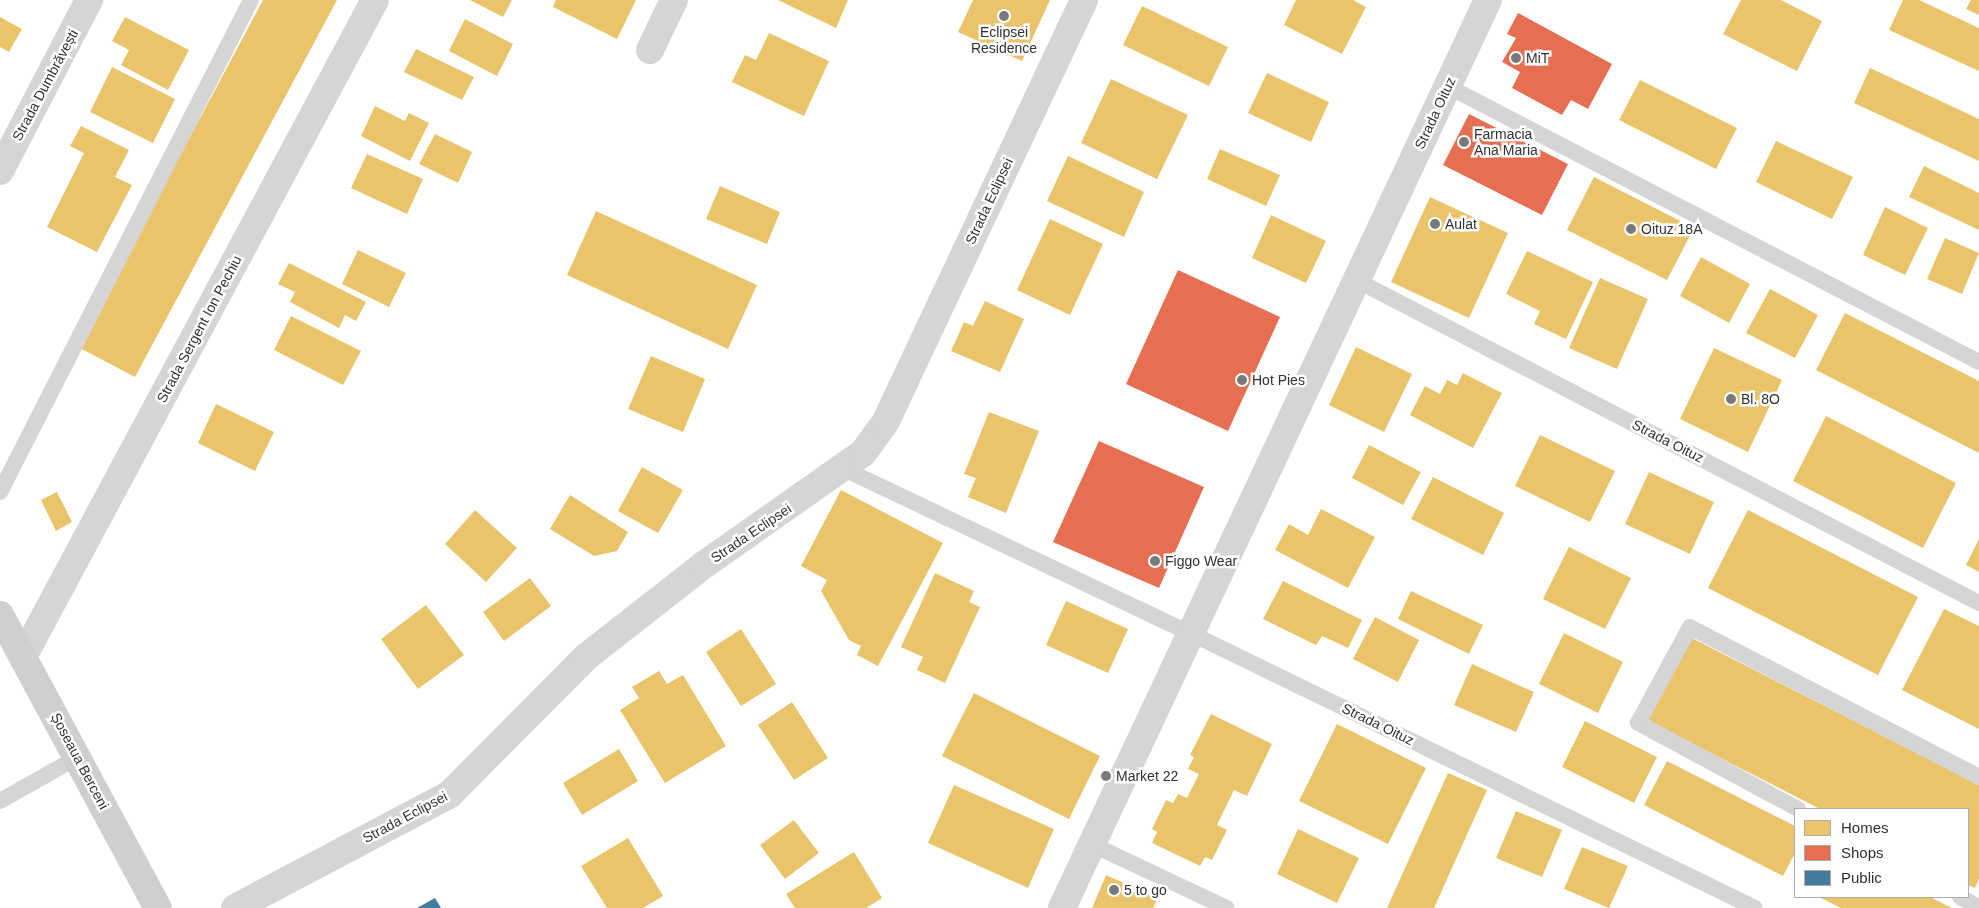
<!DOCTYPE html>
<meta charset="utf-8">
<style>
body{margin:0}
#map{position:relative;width:1979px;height:908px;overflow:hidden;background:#fff;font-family:Arial,sans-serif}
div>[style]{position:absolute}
.homes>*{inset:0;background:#e9c46a}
.shops>*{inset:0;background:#e76f51}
.public>*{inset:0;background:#457b9d}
.lane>*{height:16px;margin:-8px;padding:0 8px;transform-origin:8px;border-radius:8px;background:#d5d5d5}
.street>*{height:28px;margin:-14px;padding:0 14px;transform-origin:14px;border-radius:14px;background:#d5d5d5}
.secondary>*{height:28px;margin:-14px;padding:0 14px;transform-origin:14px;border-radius:14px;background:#cfcfcf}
.dots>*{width:14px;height:14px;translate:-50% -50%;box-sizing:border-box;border:2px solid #fff;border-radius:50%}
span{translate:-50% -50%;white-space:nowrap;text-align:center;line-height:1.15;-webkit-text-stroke:5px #fff;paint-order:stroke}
.poi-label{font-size:14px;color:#313131}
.left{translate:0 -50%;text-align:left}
.street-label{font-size:14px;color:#313131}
.legend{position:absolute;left:1794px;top:808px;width:175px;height:90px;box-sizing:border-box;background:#fff;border:1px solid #adadad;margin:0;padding:6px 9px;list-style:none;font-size:15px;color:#313131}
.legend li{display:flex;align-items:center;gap:10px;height:25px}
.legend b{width:25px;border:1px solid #adadad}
</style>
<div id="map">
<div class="homes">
<i style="clip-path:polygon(263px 0,337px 0,135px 377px,78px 347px)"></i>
<i style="clip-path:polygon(470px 0,512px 0,503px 17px)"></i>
<i style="clip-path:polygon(556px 0,636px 0,617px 39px,553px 7px)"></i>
<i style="clip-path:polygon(778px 0,848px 0,836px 28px)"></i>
<i style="clip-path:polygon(973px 0,1050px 0,1022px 61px,958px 32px)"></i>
<i style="clip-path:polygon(1296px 0,1353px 0,1366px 7px,1342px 54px,1284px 25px)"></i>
<i style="clip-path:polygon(1741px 0,1781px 0,1822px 21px,1797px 71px,1723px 34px)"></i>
<i style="clip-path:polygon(1903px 0,1919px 0,1979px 28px,1979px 71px,1889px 30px)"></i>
<i style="clip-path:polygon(1971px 0,1979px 0,1979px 15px,1966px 9px)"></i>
<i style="clip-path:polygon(1142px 6px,1228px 47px,1209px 86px,1123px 45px)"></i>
<i style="clip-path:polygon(0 17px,22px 29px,9px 52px,0 47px)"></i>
<i style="clip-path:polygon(125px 17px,189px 50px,168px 90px,121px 65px,129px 50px,112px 41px)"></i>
<i style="clip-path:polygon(465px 19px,513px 44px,497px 76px,449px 51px)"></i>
<i style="clip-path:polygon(769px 33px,829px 61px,804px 116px,732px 82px,745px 55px,756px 60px)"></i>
<i style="clip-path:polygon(416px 49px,474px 77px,462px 100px,404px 72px)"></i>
<i style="clip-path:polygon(112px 67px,175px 99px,153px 143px,90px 112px)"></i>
<i style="clip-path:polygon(1870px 68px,1979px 119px,1979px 161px,1854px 103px)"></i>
<i style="clip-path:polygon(1267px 73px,1329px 102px,1311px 142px,1248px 113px)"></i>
<i style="clip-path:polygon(1111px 79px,1188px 115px,1157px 179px,1081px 143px)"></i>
<i style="clip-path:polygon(1640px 80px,1737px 128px,1716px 169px,1619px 120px)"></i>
<i style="clip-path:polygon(375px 106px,405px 121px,409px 113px,429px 123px,410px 161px,361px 136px)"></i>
<i style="clip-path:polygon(81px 126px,129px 150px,115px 177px,132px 185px,97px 252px,47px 227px,84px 153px,70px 146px)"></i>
<i style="clip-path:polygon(435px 134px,472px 152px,458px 183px,419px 164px)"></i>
<i style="clip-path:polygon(1776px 141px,1853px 177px,1832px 219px,1756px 182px)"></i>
<i style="clip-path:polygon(1220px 149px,1280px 175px,1266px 206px,1207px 179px)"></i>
<i style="clip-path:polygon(367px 154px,423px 179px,407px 214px,351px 188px)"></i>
<i style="clip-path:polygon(1068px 156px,1144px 192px,1124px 237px,1047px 201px)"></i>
<i style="clip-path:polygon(1924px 166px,1979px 193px,1979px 230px,1909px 197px)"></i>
<i style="clip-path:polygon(1594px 177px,1694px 228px,1667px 280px,1567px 230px)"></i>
<i style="clip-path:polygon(720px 186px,780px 212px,767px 244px,706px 219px)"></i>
<i style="clip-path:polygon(1430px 197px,1508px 233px,1469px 318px,1391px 282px)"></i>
<i style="clip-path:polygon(1885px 207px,1928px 228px,1905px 275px,1863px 255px)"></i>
<i style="clip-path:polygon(596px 211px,757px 285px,728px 349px,567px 275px)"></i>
<i style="clip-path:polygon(1271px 215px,1326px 241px,1306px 283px,1252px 258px)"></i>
<i style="clip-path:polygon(1050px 219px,1103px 244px,1070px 315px,1017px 290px)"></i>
<i style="clip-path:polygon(1945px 238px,1979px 253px,1962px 294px,1927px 279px)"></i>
<i style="clip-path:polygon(358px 250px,406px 273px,389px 307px,342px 284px)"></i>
<i style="clip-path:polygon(1527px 251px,1593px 282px,1566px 339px,1534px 324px,1540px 311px,1506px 294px)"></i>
<i style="clip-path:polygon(1701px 257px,1750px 284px,1729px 323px,1680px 296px)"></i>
<i style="clip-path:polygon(289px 263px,366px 302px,356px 321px,345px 315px,339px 328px,290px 302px,295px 292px,278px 284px)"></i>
<i style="clip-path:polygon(1600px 278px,1648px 299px,1617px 369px,1569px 348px)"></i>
<i style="clip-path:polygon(1770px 289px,1818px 315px,1795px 358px,1746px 333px)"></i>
<i style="clip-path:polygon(985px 301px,1024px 319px,1000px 372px,951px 351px,964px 322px,973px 326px)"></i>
<i style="clip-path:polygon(1845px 313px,1979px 381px,1979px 453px,1816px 370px)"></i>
<i style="clip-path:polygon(291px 316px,361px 351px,343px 385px,274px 350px)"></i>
<i style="clip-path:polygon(1356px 347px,1412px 374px,1384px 432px,1329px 405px)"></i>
<i style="clip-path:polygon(1714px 348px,1782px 380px,1748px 452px,1680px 419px)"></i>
<i style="clip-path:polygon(651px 356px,705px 379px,683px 432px,628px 409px)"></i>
<i style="clip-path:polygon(1463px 373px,1502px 393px,1473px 448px,1410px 415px,1425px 386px,1440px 394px,1447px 380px,1457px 385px)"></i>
<i style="clip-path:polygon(216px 404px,274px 432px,255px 471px,198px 443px)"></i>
<i style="clip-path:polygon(989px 412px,1039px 431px,1006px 513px,968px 497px,976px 478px,964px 474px)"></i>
<i style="clip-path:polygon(1826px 416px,1956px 483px,1923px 548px,1793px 481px)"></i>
<i style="clip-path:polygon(1540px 435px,1615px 471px,1590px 522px,1515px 486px)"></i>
<i style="clip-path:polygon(1369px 445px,1421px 472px,1403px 505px,1352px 478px)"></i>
<i style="clip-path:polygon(642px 467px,683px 490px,658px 533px,618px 511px)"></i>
<i style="clip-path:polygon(1649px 472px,1714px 502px,1690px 554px,1625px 524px)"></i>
<i style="clip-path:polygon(1433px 477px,1504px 513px,1483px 555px,1411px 519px)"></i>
<i style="clip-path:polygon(841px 490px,943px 543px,878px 666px,857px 655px,861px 646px,849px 640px,821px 591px,827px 580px,801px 566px)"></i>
<i style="clip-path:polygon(57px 492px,72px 522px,56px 531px,41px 500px)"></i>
<i style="clip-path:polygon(570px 495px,628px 532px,617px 551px,594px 556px,550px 529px)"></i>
<i style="clip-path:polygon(1321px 509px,1375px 537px,1348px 588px,1275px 550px,1289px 524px,1308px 535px)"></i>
<i style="clip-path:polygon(475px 510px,517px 548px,486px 582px,445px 544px)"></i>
<i style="clip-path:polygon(1748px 510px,1918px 597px,1878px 675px,1708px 588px)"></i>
<i style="clip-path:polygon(1979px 539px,1979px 572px,1966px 565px)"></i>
<i style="clip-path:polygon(1569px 547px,1631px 578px,1605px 629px,1543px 599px)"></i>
<i style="clip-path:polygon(935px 573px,974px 591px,969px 602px,980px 607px,945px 683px,917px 670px,923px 657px,901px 647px)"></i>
<i style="clip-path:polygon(530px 578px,551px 606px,504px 641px,483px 612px)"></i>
<i style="clip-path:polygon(1283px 581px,1362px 620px,1348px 648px,1322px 636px,1316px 645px,1263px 619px)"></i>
<i style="clip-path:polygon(1411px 591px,1483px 625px,1469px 654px,1398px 619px)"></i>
<i style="clip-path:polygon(1066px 601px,1128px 629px,1108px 673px,1046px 645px)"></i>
<i style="clip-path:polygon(426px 605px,464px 655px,418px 689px,381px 639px)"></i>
<i style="clip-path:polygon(1944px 609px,1979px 626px,1979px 729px,1902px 690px)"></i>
<i style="clip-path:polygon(1375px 617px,1419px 640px,1398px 682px,1353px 659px)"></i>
<i style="clip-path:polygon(741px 629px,776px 684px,741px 706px,706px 652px)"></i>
<i style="clip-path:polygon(1564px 633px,1623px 662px,1598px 713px,1539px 684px)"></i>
<i style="clip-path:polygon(1690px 637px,1979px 785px,1979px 879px,1975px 888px,1968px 885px,1968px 809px,1820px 809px,1646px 720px)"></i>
<i style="clip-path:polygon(1472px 664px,1534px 692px,1516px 732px,1454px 705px)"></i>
<i style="clip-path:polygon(659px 671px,667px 684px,683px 675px,726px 746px,665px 783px,620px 710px,639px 698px,632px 687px)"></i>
<i style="clip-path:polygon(974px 693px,1100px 756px,1069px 819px,942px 756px)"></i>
<i style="clip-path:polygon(792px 702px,828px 758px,794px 780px,758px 725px)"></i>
<i style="clip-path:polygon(1211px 714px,1272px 744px,1247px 796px,1234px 790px,1217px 825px,1227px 830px,1212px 860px,1205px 857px,1200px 866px,1152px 843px,1157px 832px,1152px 829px,1166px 800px,1173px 803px,1178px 794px,1187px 798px,1199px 774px,1188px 769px,1194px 757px,1190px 755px)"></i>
<i style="clip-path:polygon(1585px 721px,1657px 757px,1634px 803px,1562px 767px)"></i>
<i style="clip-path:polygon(1337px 724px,1426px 768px,1388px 844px,1299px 801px)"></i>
<i style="clip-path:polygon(619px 749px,638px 781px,582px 815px,563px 783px)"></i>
<i style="clip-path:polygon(1667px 761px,1795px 826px,1795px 853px,1783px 876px,1644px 805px)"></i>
<i style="clip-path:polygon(1448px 773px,1487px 790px,1434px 908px,1387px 908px)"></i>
<i style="clip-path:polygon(954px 785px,1054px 829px,1028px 888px,928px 843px)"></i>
<i style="clip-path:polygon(1516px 811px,1562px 830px,1542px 877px,1496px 858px)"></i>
<i style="clip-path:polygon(794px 820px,819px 853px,785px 879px,760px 845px)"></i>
<i style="clip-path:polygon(1298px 829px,1359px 858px,1337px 903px,1277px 874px)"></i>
<i style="clip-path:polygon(628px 838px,663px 896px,643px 908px,607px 908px,581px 866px)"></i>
<i style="clip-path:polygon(1582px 847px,1628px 866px,1609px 908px,1564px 889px)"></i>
<i style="clip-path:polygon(854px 852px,882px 898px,866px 908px,795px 908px,786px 894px)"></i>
<i style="clip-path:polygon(1106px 875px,1158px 898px,1153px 908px,1092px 908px)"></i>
<i style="clip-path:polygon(1819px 897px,1930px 897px,1952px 908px,1841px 908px)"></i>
</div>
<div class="shops">
<i style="clip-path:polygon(1518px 13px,1612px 64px,1588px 109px,1571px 100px,1562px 115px,1512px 88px,1520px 72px,1502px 62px,1516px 38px,1507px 34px)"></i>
<i style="clip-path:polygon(1469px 114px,1568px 164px,1542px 215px,1443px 165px)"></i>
<i style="clip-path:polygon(1178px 270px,1280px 317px,1228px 431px,1126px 384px)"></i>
<i style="clip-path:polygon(1099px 441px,1204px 487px,1159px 588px,1053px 542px)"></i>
</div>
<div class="public">
<i style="clip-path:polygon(435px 898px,441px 908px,417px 908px)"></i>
</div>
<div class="lane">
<i style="left:1447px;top:86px;width:599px;rotate:27.42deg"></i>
<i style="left:1356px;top:280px;width:702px;rotate:27.4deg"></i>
<i style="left:844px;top:469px;width:383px;rotate:25.4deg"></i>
<i style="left:1190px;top:633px;width:628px;rotate:25.95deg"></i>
<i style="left:0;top:492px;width:552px;rotate:-62.97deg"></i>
<i style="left:0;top:801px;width:90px;rotate:-29.4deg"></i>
<i style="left:1798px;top:809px;width:182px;rotate:-151.7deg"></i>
<i style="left:1638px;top:723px;width:109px;rotate:-61.6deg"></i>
<i style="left:1690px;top:627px;width:326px;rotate:27.4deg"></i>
<i style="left:1091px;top:844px;width:150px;rotate:25.2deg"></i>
<i style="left:1960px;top:897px;width:21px;rotate:28deg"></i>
</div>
<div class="street">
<i style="left:650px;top:50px;width:55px;rotate:-64.4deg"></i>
<i style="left:0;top:171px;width:193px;rotate:-62.5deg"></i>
<i style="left:23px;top:657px;width:745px;rotate:-61.82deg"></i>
<i style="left:235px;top:908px;width:243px;rotate:-27.9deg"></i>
<i style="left:450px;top:794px;width:193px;rotate:-45.2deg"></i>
<i style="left:586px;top:657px;width:151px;rotate:-38deg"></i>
<i style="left:705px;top:564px;width:193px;rotate:-35.1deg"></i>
<i style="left:863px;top:453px;width:39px;rotate:-54deg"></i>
<i style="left:886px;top:421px;width:465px;rotate:-64.8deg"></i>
<i style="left:1062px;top:908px;width:1003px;rotate:-64.87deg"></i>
</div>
<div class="secondary">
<i style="left:0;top:615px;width:333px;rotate:61.7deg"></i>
</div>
<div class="dots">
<i style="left:1004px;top:16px;background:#797979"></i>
<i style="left:1516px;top:58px;background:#797979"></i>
<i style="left:1464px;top:142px;background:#797979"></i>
<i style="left:1435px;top:224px;background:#797979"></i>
<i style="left:1631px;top:229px;background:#797979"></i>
<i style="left:1242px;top:380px;background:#797979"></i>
<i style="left:1731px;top:399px;background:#797979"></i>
<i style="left:1155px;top:561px;background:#797979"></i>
<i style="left:1106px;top:776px;background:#797979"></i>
<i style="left:1114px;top:890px;background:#797979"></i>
</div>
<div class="poi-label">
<span style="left:1004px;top:40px">Eclipsei<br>Residence</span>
<span class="left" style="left:1526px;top:58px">MiT</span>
<span class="left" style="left:1474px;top:142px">Farmacia<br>Ana Maria</span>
<span class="left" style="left:1445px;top:224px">Aulat</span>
<span class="left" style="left:1641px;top:229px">Oituz 18A</span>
<span class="left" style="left:1252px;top:380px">Hot Pies</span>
<span class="left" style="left:1741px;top:399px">Bl. 8O</span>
<span class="left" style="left:1165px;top:561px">Figgo Wear</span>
<span class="left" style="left:1116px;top:776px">Market 22</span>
<span class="left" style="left:1124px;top:890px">5 to go</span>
</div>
<div class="street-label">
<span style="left:45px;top:85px;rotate:-62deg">Strada Dumbrăvești</span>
<span style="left:1435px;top:113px;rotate:-65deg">Strada Oituz</span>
<span style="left:989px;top:201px;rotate:-65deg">Strada Eclipsei</span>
<span style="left:199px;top:329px;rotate:-62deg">Strada Sergent Ion Pechiu</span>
<span style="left:1668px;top:441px;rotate:27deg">Strada Oituz</span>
<span style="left:751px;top:533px;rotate:-34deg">Strada Eclipsei</span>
<span style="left:1378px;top:724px;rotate:26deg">Strada Oituz</span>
<span style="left:80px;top:761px;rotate:62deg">Șoseaua Berceni</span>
<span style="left:405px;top:817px;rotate:-28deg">Strada Eclipsei</span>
</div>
<ul class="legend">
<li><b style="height:14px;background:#e9c46a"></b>Homes</li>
<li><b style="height:14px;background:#e76f51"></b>Shops</li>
<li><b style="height:14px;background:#457b9d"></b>Public</li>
</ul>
</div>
